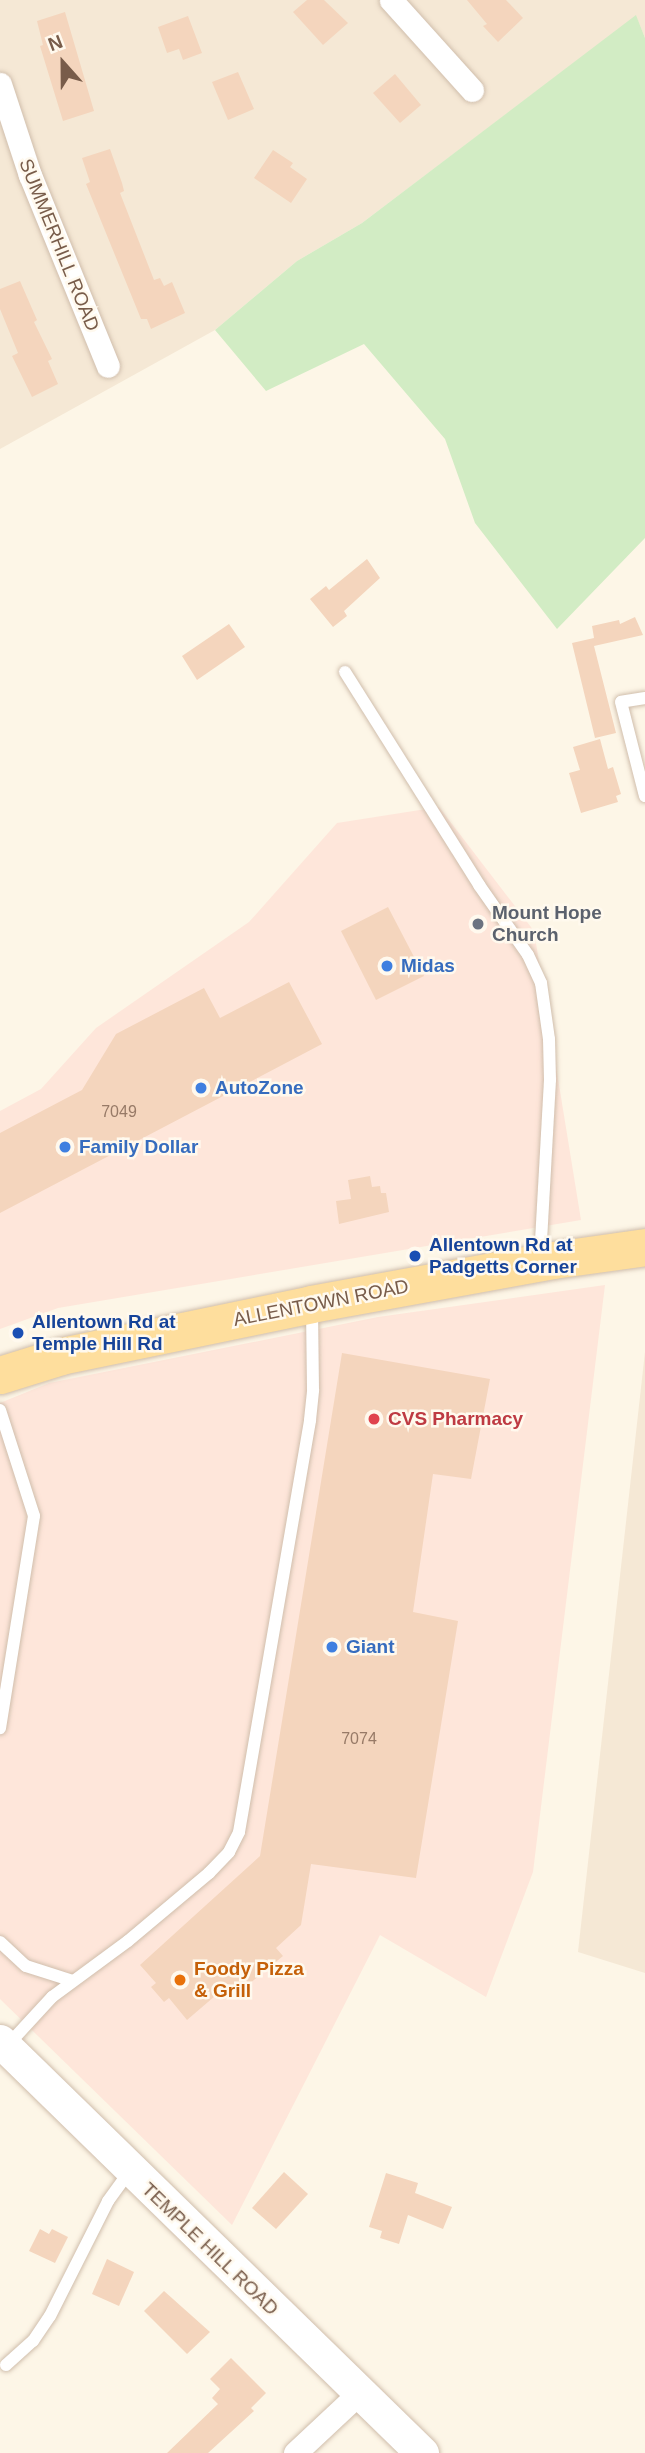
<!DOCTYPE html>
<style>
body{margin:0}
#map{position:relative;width:645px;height:2453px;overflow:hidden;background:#fdf6e7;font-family:Arial,sans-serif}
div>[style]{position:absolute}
.residential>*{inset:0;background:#f5e8d5}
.commercial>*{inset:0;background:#fee6da}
.green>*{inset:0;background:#d2ecc4}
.building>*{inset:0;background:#f4d5bd}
.roads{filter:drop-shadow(0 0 2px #d0beac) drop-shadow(0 0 2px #d0beac)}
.lane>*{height:12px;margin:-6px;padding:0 6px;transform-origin:6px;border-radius:6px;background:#fff}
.street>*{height:23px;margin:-11.5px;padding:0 11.5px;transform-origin:11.5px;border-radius:11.5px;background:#fff}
.secondary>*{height:33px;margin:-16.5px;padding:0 16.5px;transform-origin:16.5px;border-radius:16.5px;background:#fff}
.primary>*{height:37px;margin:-18.5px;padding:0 18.5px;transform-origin:18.5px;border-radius:18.5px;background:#fede9d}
.dots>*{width:19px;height:19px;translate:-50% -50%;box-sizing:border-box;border:4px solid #fff9ee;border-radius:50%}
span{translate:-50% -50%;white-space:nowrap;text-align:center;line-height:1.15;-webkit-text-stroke:5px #fff9ee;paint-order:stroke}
.number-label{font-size:16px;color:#977a67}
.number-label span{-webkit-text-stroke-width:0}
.street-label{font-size:19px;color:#785c4a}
.worship-label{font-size:19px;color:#5b616d;font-weight:700}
.left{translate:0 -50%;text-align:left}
.shop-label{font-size:19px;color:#366cbe;font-weight:700}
.transit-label{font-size:19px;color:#164399;font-weight:700}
.health-label{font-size:19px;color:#be3a42;font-weight:700}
.food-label{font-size:19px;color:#c56008;font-weight:700}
.north{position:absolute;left:28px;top:28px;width:70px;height:70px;-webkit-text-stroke:5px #fff9ee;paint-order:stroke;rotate:339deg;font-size:19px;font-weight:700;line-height:28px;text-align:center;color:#785c4a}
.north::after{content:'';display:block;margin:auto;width:24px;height:32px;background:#785c4a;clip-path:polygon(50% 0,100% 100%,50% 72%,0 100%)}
</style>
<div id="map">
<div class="residential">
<i style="clip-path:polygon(0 0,645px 0,645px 38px,636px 16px,362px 223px,297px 261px,215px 330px,0 449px)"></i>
<i style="clip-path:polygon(645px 1352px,645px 1973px,578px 1952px)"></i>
</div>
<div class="commercial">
<i style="clip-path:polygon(439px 807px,534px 931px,581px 1220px,58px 1308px,0 1329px,0 1111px,41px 1089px,96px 1028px,249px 922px,337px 823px)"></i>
<i style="clip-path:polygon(605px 1285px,533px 1872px,486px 1997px,380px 1935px,232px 2225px,0 1999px,0 1403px,49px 1383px,378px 1317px)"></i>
</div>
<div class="green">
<i style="clip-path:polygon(636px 15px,645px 38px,645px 538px,557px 629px,475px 523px,445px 439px,364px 344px,266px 391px,215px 330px,297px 261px,362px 223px)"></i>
</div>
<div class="building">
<i style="clip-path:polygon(307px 0,324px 0,348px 23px,323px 45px,293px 12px)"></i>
<i style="clip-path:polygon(467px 0,506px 0,523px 18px,498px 42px,483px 26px,487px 24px)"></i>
<i style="clip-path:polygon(65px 12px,94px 111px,63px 121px,40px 46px,43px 45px,37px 21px)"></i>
<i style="clip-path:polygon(188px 16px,202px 53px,183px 60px,179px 49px,167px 53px,158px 27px)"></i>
<i style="clip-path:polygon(238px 72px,254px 109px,228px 120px,212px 82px)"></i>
<i style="clip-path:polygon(395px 74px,421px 105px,400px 123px,373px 93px)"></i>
<i style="clip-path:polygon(110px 149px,122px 183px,124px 191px,120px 193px,154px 280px,160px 278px,164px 286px,172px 282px,185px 313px,151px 329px,147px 319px,141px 319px,86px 184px,90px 182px,82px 158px)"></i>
<i style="clip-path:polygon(273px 150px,293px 163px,290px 167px,307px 179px,291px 203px,254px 178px)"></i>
<i style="clip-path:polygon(20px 281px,37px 320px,34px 322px,52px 359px,48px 361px,58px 384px,32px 397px,12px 356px,18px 353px,0 309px,0 289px)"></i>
<i style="clip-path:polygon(367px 559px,380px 578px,344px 611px,347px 616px,333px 627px,310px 599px,326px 586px,329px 590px)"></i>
<i style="clip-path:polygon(635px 617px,643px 635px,594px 646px,616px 733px,595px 738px,572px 643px,594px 638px,592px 626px,619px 620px,620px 624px)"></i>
<i style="clip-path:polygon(229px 624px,245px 647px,197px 680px,182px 656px)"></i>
<i style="clip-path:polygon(600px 739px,608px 769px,613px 767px,621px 794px,616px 796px,618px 802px,581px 813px,569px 773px,580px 770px,573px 747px)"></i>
<i style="clip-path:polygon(388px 907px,424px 976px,376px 1000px,341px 931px)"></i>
<i style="clip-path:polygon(289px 982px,322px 1044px,0 1213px,0 1133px,82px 1090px,116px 1034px,204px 988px,220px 1018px)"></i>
<i style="clip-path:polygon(370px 1176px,372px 1187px,380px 1186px,381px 1193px,386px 1193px,389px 1212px,339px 1224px,336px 1201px,351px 1199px,348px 1180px)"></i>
<i style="clip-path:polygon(342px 1353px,490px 1379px,471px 1479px,433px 1474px,413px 1612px,458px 1621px,416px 1878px,311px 1864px,301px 1925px,276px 1948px,283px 1956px,237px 1994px,229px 1984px,187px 2020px,169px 1998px,164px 2002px,151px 1987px,156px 1983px,140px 1965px,260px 1856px)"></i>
<i style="clip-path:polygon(284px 2172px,308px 2194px,276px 2229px,252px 2208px)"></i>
<i style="clip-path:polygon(386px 2173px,418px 2183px,415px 2193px,452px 2207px,443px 2229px,408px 2215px,399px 2244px,380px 2238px,382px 2231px,369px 2227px)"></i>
<i style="clip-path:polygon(40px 2229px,49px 2234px,52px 2229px,68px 2237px,55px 2263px,29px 2251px)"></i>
<i style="clip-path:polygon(107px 2259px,134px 2272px,119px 2306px,92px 2294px)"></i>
<i style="clip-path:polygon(164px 2291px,210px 2332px,187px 2354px,144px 2311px)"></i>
<i style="clip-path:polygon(231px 2358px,266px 2393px,251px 2408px,254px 2411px,208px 2453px,167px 2453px,218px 2404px,212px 2398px,220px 2389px,210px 2379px)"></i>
</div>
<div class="roads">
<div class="lane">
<i style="left:345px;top:672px;width:252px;rotate:57.8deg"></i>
<i style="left:479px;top:885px;width:85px;rotate:55deg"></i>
<i style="left:528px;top:955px;width:31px;rotate:65deg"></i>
<i style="left:541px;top:983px;width:57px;rotate:81.9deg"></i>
<i style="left:549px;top:1039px;width:41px;rotate:88.6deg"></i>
<i style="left:550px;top:1080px;width:178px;rotate:93.2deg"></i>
<i style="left:645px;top:698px;width:24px;rotate:171deg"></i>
<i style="left:621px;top:702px;width:97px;rotate:75.7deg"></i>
<i style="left:0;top:1410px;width:111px;rotate:72.2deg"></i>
<i style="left:34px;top:1516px;width:215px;rotate:99.1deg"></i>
<i style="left:0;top:1942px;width:35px;rotate:43deg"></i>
<i style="left:26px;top:1966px;width:49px;rotate:17.7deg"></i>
<i style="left:6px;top:2047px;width:68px;rotate:-47.4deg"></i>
<i style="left:52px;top:1997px;width:94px;rotate:-36.4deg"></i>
<i style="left:128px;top:1941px;width:106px;rotate:-40deg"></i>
<i style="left:209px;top:1873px;width:29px;rotate:-46deg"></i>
<i style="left:229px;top:1852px;width:22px;rotate:-63deg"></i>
<i style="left:239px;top:1832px;width:418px;rotate:-80.2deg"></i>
<i style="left:310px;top:1420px;width:30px;rotate:-84deg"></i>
<i style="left:313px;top:1390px;width:82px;rotate:-90.7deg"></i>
<i style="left:6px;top:2365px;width:36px;rotate:-42deg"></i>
<i style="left:33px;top:2341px;width:30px;rotate:-56deg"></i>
<i style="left:50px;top:2316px;width:129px;rotate:-63.2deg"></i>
<i style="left:108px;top:2201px;width:37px;rotate:-54deg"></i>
</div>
<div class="street">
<i style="left:391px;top:0;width:121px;rotate:48deg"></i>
<i style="left:0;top:84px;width:96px;rotate:71.8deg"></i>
<i style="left:30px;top:175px;width:206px;rotate:67.8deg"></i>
<i style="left:295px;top:2453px;width:86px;rotate:-43.1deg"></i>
</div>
<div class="secondary">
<i style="left:0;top:2041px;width:590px;rotate:44.31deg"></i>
</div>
<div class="primary">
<i style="left:0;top:1375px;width:64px;rotate:-17.3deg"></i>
<i style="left:61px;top:1356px;width:255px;rotate:-11.7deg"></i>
<i style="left:311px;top:1304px;width:246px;rotate:-10.3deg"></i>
<i style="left:553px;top:1260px;width:93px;rotate:-8deg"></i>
</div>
</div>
<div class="dots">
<i style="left:478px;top:924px;background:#6b7280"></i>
<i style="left:387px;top:966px;background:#3f7fe0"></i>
<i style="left:201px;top:1088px;background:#3f7fe0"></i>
<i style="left:65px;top:1147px;background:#3f7fe0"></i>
<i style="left:415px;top:1256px;background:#1a4fb4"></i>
<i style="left:18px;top:1333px;background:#1a4fb4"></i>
<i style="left:374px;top:1419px;background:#e0444e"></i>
<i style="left:332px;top:1647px;background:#3f7fe0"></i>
<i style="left:180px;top:1980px;background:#e8710a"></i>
</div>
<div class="number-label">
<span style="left:119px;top:1112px">7049</span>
<span style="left:359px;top:1739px">7074</span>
</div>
<div class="street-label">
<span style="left:59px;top:245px;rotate:68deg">SUMMERHILL ROAD</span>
<span style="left:321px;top:1303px;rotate:-11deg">ALLENTOWN ROAD</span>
<span style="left:210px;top:2249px;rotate:44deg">TEMPLE HILL ROAD</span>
</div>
<div class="worship-label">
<span class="left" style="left:492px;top:924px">Mount Hope<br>Church</span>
</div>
<div class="shop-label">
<span class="left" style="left:401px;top:966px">Midas</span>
<span class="left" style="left:215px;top:1088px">AutoZone</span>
<span class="left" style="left:79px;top:1147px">Family Dollar</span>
<span class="left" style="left:346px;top:1647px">Giant</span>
</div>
<div class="transit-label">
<span class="left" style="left:429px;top:1256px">Allentown Rd at<br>Padgetts Corner</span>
<span class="left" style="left:32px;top:1333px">Allentown Rd at<br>Temple Hill Rd</span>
</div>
<div class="health-label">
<span class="left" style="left:388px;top:1419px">CVS Pharmacy</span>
</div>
<div class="food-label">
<span class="left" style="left:194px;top:1980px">Foody Pizza<br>&amp; Grill</span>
</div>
<div class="north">N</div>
</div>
